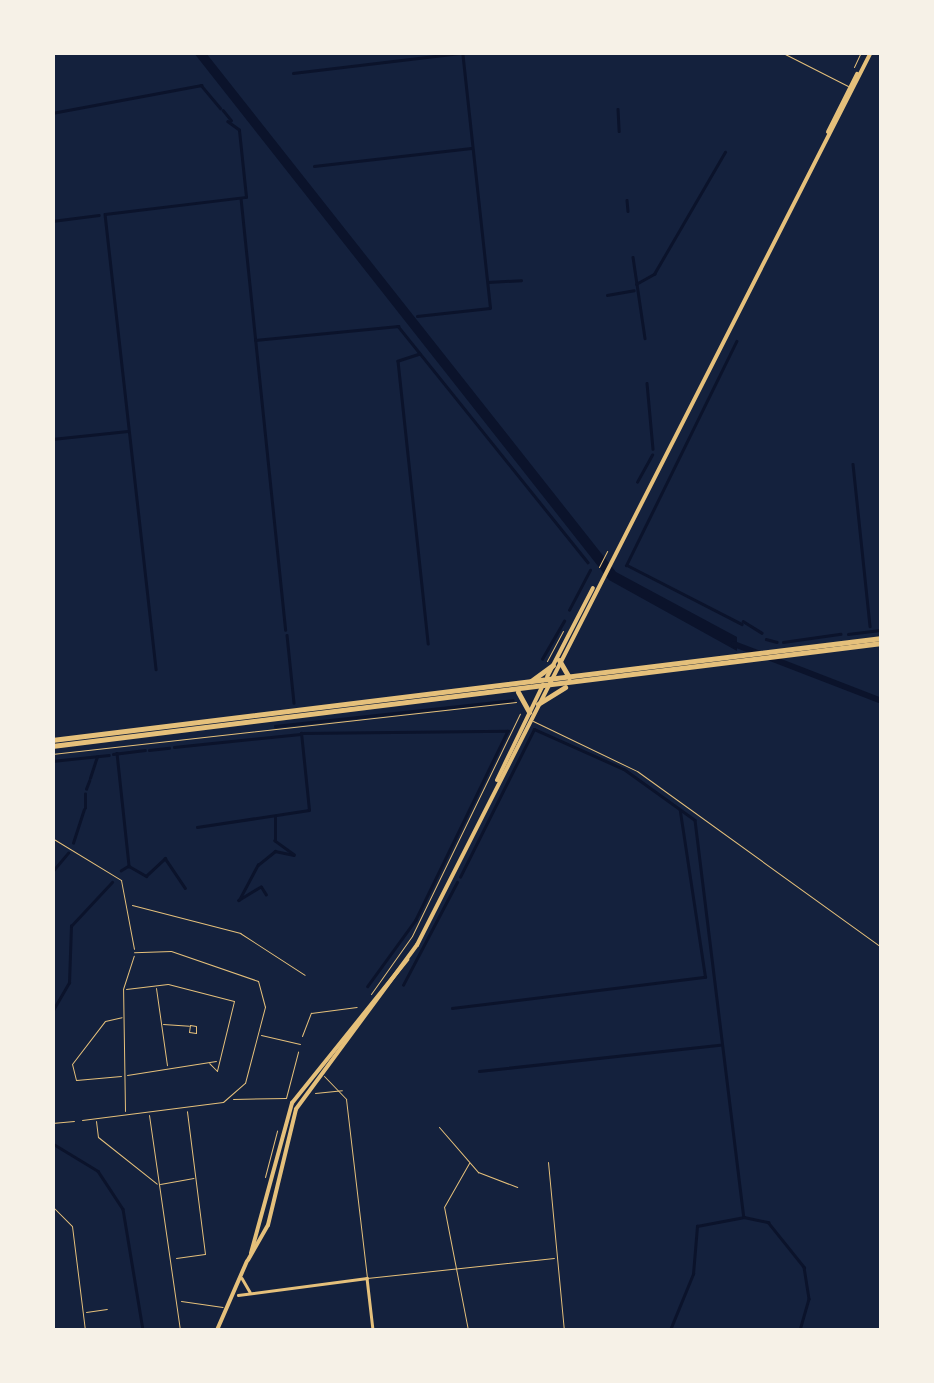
<!DOCTYPE html>
<style>
body{margin:0}
#map{position:relative;width:934px;height:1383px;overflow:hidden;background:#14213d;font-family:"Source Sans 3",sans-serif}
div>[style]{position:absolute}
.water>*{inset:0;background:#0b132b}
.stream>*{height:2.5px;margin:-1.25px;padding:0 1.25px;transform-origin:1.25px;border-radius:1.25px;background:#0b132b}
.river>*{height:6px;margin:-3px;padding:0 3px;transform-origin:3px;border-radius:3px;background:#0b132b}
.path>*{height:1px;margin:-0.5px;padding:0 0.5px;transform-origin:0.5px;border-radius:0.5px;background:#e5c07b}
.service>*{height:1px;margin:-0.5px;padding:0 0.5px;transform-origin:0.5px;border-radius:0.5px;background:#e5c07b}
.minor>*{height:1px;margin:-0.5px;padding:0 0.5px;transform-origin:0.5px;border-radius:0.5px;background:#e5c07b}
.tertiary>*{height:2.5px;margin:-1.25px;padding:0 1.25px;transform-origin:1.25px;border-radius:1.25px;background:#e5c07b}
.primary>*{height:4px;margin:-2px;padding:0 2px;transform-origin:2px;border-radius:2px;background:#e5c07b}
.trunk>*{height:5px;margin:-2.5px;padding:0 2.5px;transform-origin:2.5px;border-radius:2.5px;background:#e5c07b}
span{translate:-50% -50%;white-space:nowrap;text-align:center;line-height:1.15;-webkit-text-stroke:10px #f6f1e7;paint-order:stroke}
.frame{position:absolute;inset:0;border:55px solid #f6f1e7;pointer-events:none}
</style>
<div id="map">
<div class="water">
<i style="clip-path:polygon(194px 53px,206px 53px,616px 572px,737px 637px,737px 651px,609px 580px)"></i>
</div>
<div class="stream">
<i style="left:293px;top:73px;width:168px;rotate:-6.8deg"></i>
<i style="left:618px;top:109px;width:22px;rotate:87deg"></i>
<i style="left:223px;top:110px;width:13px;rotate:51deg"></i>
<i style="left:52px;top:113px;width:152px;rotate:-10.6deg"></i>
<i style="left:201px;top:85px;width:30px;rotate:50deg"></i>
<i style="left:314px;top:166px;width:158px;rotate:-6.5deg"></i>
<i style="left:241px;top:198px;width:434px;rotate:84.1deg"></i>
<i style="left:627px;top:200px;width:11px;rotate:85deg"></i>
<i style="left:105px;top:214px;width:458px;rotate:83.6deg"></i>
<i style="left:105px;top:214px;width:142px;rotate:-6.9deg"></i>
<i style="left:246px;top:197px;width:67px;rotate:-96deg"></i>
<i style="left:239px;top:130px;width:14px;rotate:-144deg"></i>
<i style="left:52px;top:221px;width:47px;rotate:-7.3deg"></i>
<i style="left:633px;top:257px;width:82px;rotate:81.6deg"></i>
<i style="left:488px;top:282px;width:33px;rotate:-3deg"></i>
<i style="left:636px;top:284px;width:21px;rotate:-29deg"></i>
<i style="left:654px;top:274px;width:141px;rotate:-59.8deg"></i>
<i style="left:607px;top:295px;width:27px;rotate:-10deg"></i>
<i style="left:417px;top:316px;width:73px;rotate:-6.3deg"></i>
<i style="left:490px;top:308px;width:258px;rotate:-96.2deg"></i>
<i style="left:255px;top:340px;width:144px;rotate:-5.6deg"></i>
<i style="left:398px;top:326px;width:303px;rotate:51.2deg"></i>
<i style="left:737px;top:341px;width:250px;rotate:116.2deg"></i>
<i style="left:627px;top:565px;width:129px;rotate:27.2deg"></i>
<i style="left:420px;top:354px;width:23px;rotate:162deg"></i>
<i style="left:398px;top:361px;width:284px;rotate:83.9deg"></i>
<i style="left:647px;top:383px;width:66px;rotate:84.8deg"></i>
<i style="left:52px;top:439px;width:76px;rotate:-6deg"></i>
<i style="left:853px;top:464px;width:163px;rotate:84deg"></i>
<i style="left:637px;top:482px;width:31px;rotate:-61deg"></i>
<i style="left:569px;top:610px;width:45px;rotate:-62.3deg"></i>
<i style="left:743px;top:621px;width:22px;rotate:32deg"></i>
<i style="left:848px;top:634px;width:34px;rotate:-7deg"></i>
<i style="left:287px;top:635px;width:68px;rotate:84.1deg"></i>
<i style="left:766px;top:639px;width:11px;rotate:15deg"></i>
<i style="left:783px;top:642px;width:58px;rotate:-8deg"></i>
<i style="left:542px;top:659px;width:44px;rotate:-59.9deg"></i>
<i style="left:275px;top:726px;width:239px;rotate:-6.2deg"></i>
<i style="left:174px;top:747px;width:127px;rotate:-5.9deg"></i>
<i style="left:149px;top:750px;width:20px;rotate:-6deg"></i>
<i style="left:117px;top:753px;width:114px;rotate:83.9deg"></i>
<i style="left:129px;top:866px;width:9px;rotate:148deg"></i>
<i style="left:113px;top:754px;width:32px;rotate:-7deg"></i>
<i style="left:52px;top:761px;width:57px;rotate:-6deg"></i>
<i style="left:90px;top:778px;width:22px;rotate:-72deg"></i>
<i style="left:86px;top:789px;width:9px;rotate:-69deg"></i>
<i style="left:85px;top:808px;width:14px;rotate:-90deg"></i>
<i style="left:197px;top:827px;width:113px;rotate:-8.6deg"></i>
<i style="left:309px;top:810px;width:77px;rotate:-95.9deg"></i>
<i style="left:301px;top:733px;width:207px;rotate:-0.6deg"></i>
<i style="left:508px;top:731px;width:210px;rotate:116deg"></i>
<i style="left:416px;top:920px;width:82px;rotate:126deg"></i>
<i style="left:73px;top:843px;width:35px;rotate:-72deg"></i>
<i style="left:129px;top:866px;width:20px;rotate:30deg"></i>
<i style="left:146px;top:876px;width:26px;rotate:-43deg"></i>
<i style="left:165px;top:858px;width:36px;rotate:56deg"></i>
<i style="left:52px;top:872px;width:25px;rotate:-50deg"></i>
<i style="left:460px;top:877px;width:165px;rotate:-63.4deg"></i>
<i style="left:534px;top:729px;width:98px;rotate:24deg"></i>
<i style="left:624px;top:769px;width:87px;rotate:35.7deg"></i>
<i style="left:695px;top:820px;width:400px;rotate:83deg"></i>
<i style="left:266px;top:895px;width:9px;rotate:-122deg"></i>
<i style="left:261px;top:887px;width:26px;rotate:149deg"></i>
<i style="left:239px;top:900px;width:40px;rotate:-62deg"></i>
<i style="left:258px;top:865px;width:22px;rotate:-39deg"></i>
<i style="left:275px;top:851px;width:19px;rotate:12deg"></i>
<i style="left:294px;top:855px;width:24px;rotate:-144deg"></i>
<i style="left:275px;top:841px;width:24px;rotate:-90deg"></i>
<i style="left:403px;top:985px;width:116px;rotate:-62.3deg"></i>
<i style="left:452px;top:1008px;width:255px;rotate:-7deg"></i>
<i style="left:705px;top:977px;width:168px;rotate:-98.6deg"></i>
<i style="left:52px;top:1012px;width:34px;rotate:-60deg"></i>
<i style="left:69px;top:983px;width:57px;rotate:-88deg"></i>
<i style="left:71px;top:926px;width:60px;rotate:-47deg"></i>
<i style="left:479px;top:1071px;width:242px;rotate:-6.2deg"></i>
<i style="left:52px;top:1143px;width:54px;rotate:31.3deg"></i>
<i style="left:98px;top:1171px;width:45px;rotate:56.7deg"></i>
<i style="left:123px;top:1209px;width:123px;rotate:80.6deg"></i>
<i style="left:670px;top:1330px;width:61px;rotate:-67.7deg"></i>
<i style="left:693px;top:1274px;width:48px;rotate:-85.2deg"></i>
<i style="left:697px;top:1226px;width:48px;rotate:-10.8deg"></i>
<i style="left:744px;top:1217px;width:25px;rotate:12deg"></i>
<i style="left:768px;top:1222px;width:58px;rotate:51.3deg"></i>
<i style="left:804px;top:1267px;width:32px;rotate:81deg"></i>
<i style="left:809px;top:1299px;width:32px;rotate:106deg"></i>
</div>
<div class="river">
<i style="left:734px;top:644px;width:159px;rotate:21.1deg"></i>
</div>
<div class="path">
<i style="left:854px;top:67px;width:17px;rotate:-65deg"></i>
<i style="left:599px;top:567px;width:18px;rotate:-63deg"></i>
<i style="left:547px;top:661px;width:34px;rotate:-62deg"></i>
<i style="left:52px;top:754px;width:467px;rotate:-6.4deg"></i>
<i style="left:371px;top:994px;width:71px;rotate:-54.7deg"></i>
<i style="left:412px;top:936px;width:247px;rotate:-64.1deg"></i>
<i style="left:302px;top:1036px;width:25px;rotate:-69deg"></i>
<i style="left:311px;top:1013px;width:46px;rotate:-7.4deg"></i>
<i style="left:233px;top:1099px;width:53px;rotate:-1.1deg"></i>
<i style="left:286px;top:1098px;width:48px;rotate:-75.4deg"></i>
<i style="left:52px;top:1123px;width:22px;rotate:-5deg"></i>
<i style="left:265px;top:1177px;width:48px;rotate:-75.4deg"></i>
</div>
<div class="service">
<i style="left:96px;top:1121px;width:16px;rotate:83deg"></i>
<i style="left:98px;top:1137px;width:75px;rotate:38.5deg"></i>
</div>
<div class="minor">
<i style="left:781px;top:52px;width:75px;rotate:26.9deg"></i>
<i style="left:533px;top:721px;width:115px;rotate:25.7deg"></i>
<i style="left:637px;top:771px;width:302px;rotate:35.8deg"></i>
<i style="left:52px;top:838px;width:81px;rotate:31.3deg"></i>
<i style="left:121px;top:880px;width:70px;rotate:79.3deg"></i>
<i style="left:132px;top:905px;width:112px;rotate:14.5deg"></i>
<i style="left:240px;top:933px;width:77px;rotate:32.9deg"></i>
<i style="left:156px;top:988px;width:78px;rotate:81.9deg"></i>
<i style="left:126px;top:989px;width:42px;rotate:-6.8deg"></i>
<i style="left:168px;top:984px;width:68px;rotate:14.4deg"></i>
<i style="left:234px;top:1001px;width:72px;rotate:103.7deg"></i>
<i style="left:217px;top:1071px;width:11px;rotate:-135deg"></i>
<i style="left:163px;top:1024px;width:26px;rotate:4deg"></i>
<i style="left:190px;top:1025px;width:6px;rotate:9deg"></i>
<i style="left:196px;top:1026px;width:7px;rotate:90deg"></i>
<i style="left:196px;top:1033px;width:7px;rotate:-172deg"></i>
<i style="left:189px;top:1032px;width:7px;rotate:-82deg"></i>
<i style="left:261px;top:1035px;width:40px;rotate:13deg"></i>
<i style="left:127px;top:1075px;width:90px;rotate:-8.9deg"></i>
<i style="left:121px;top:1076px;width:45px;rotate:174.9deg"></i>
<i style="left:76px;top:1080px;width:16px;rotate:-104deg"></i>
<i style="left:72px;top:1064px;width:54px;rotate:-52.5deg"></i>
<i style="left:105px;top:1021px;width:17px;rotate:-13deg"></i>
<i style="left:324px;top:1076px;width:32px;rotate:46deg"></i>
<i style="left:346px;top:1099px;width:180px;rotate:83.3deg"></i>
<i style="left:367px;top:1278px;width:188px;rotate:-6.1deg"></i>
<i style="left:315px;top:1093px;width:27px;rotate:-6deg"></i>
<i style="left:125px;top:1111px;width:122px;rotate:-90.9deg"></i>
<i style="left:123px;top:989px;width:35px;rotate:-72deg"></i>
<i style="left:149px;top:1115px;width:217px;rotate:81.8deg"></i>
<i style="left:82px;top:1120px;width:142px;rotate:-7.3deg"></i>
<i style="left:223px;top:1102px;width:29px;rotate:-41deg"></i>
<i style="left:245px;top:1083px;width:79px;rotate:-75.3deg"></i>
<i style="left:265px;top:1007px;width:27px;rotate:-105deg"></i>
<i style="left:258px;top:981px;width:92px;rotate:-161deg"></i>
<i style="left:171px;top:951px;width:37px;rotate:178deg"></i>
<i style="left:439px;top:1127px;width:60px;rotate:49.1deg"></i>
<i style="left:478px;top:1172px;width:42px;rotate:21deg"></i>
<i style="left:548px;top:1162px;width:169px;rotate:84.6deg"></i>
<i style="left:160px;top:1184px;width:34px;rotate:-10deg"></i>
<i style="left:52px;top:1206px;width:28px;rotate:45deg"></i>
<i style="left:72px;top:1226px;width:105px;rotate:82.9deg"></i>
<i style="left:176px;top:1258px;width:29px;rotate:-8deg"></i>
<i style="left:205px;top:1254px;width:144px;rotate:-97.2deg"></i>
<i style="left:181px;top:1301px;width:42px;rotate:8.1deg"></i>
<i style="left:86px;top:1312px;width:21px;rotate:-8deg"></i>
<i style="left:468px;top:1330px;width:125px;rotate:-101deg"></i>
<i style="left:444px;top:1207px;width:51px;rotate:-60.4deg"></i>
</div>
<div class="tertiary">
<i style="left:242px;top:1278px;width:16px;rotate:60deg"></i>
<i style="left:238px;top:1295px;width:130px;rotate:-7.5deg"></i>
<i style="left:367px;top:1278px;width:52px;rotate:83.4deg"></i>
</div>
<div class="primary">
<i style="left:828px;top:132px;width:65px;rotate:-63.4deg"></i>
<i style="left:547px;top:677px;width:100px;rotate:-62.7deg"></i>
<i style="left:497px;top:780px;width:106px;rotate:-64.2deg"></i>
<i style="left:251px;top:1253px;width:156px;rotate:-74.7deg"></i>
<i style="left:292px;top:1103px;width:184px;rotate:-51.2deg"></i>
<i style="left:248px;top:1260px;width:40px;rotate:-60.3deg"></i>
<i style="left:268px;top:1225px;width:119px;rotate:-76.4deg"></i>
<i style="left:296px;top:1109px;width:204px;rotate:-53.6deg"></i>
<i style="left:417px;top:945px;width:1002px;rotate:-63.05deg"></i>
<i style="left:217px;top:1330px;width:75px;rotate:-66.5deg"></i>
</div>
<div class="trunk">
<i style="left:559px;top:660px;width:20px;rotate:60deg"></i>
<i style="left:531px;top:681px;width:27px;rotate:-36deg"></i>
<i style="left:518px;top:692px;width:23px;rotate:61deg"></i>
<i style="left:538px;top:704px;width:32px;rotate:-32deg"></i>
<i style="left:52px;top:740px;width:836px;rotate:-7.01deg"></i>
<i style="left:52px;top:746px;width:836px;rotate:-7.07deg"></i>
</div>
<div class="frame"></div>
</div>
